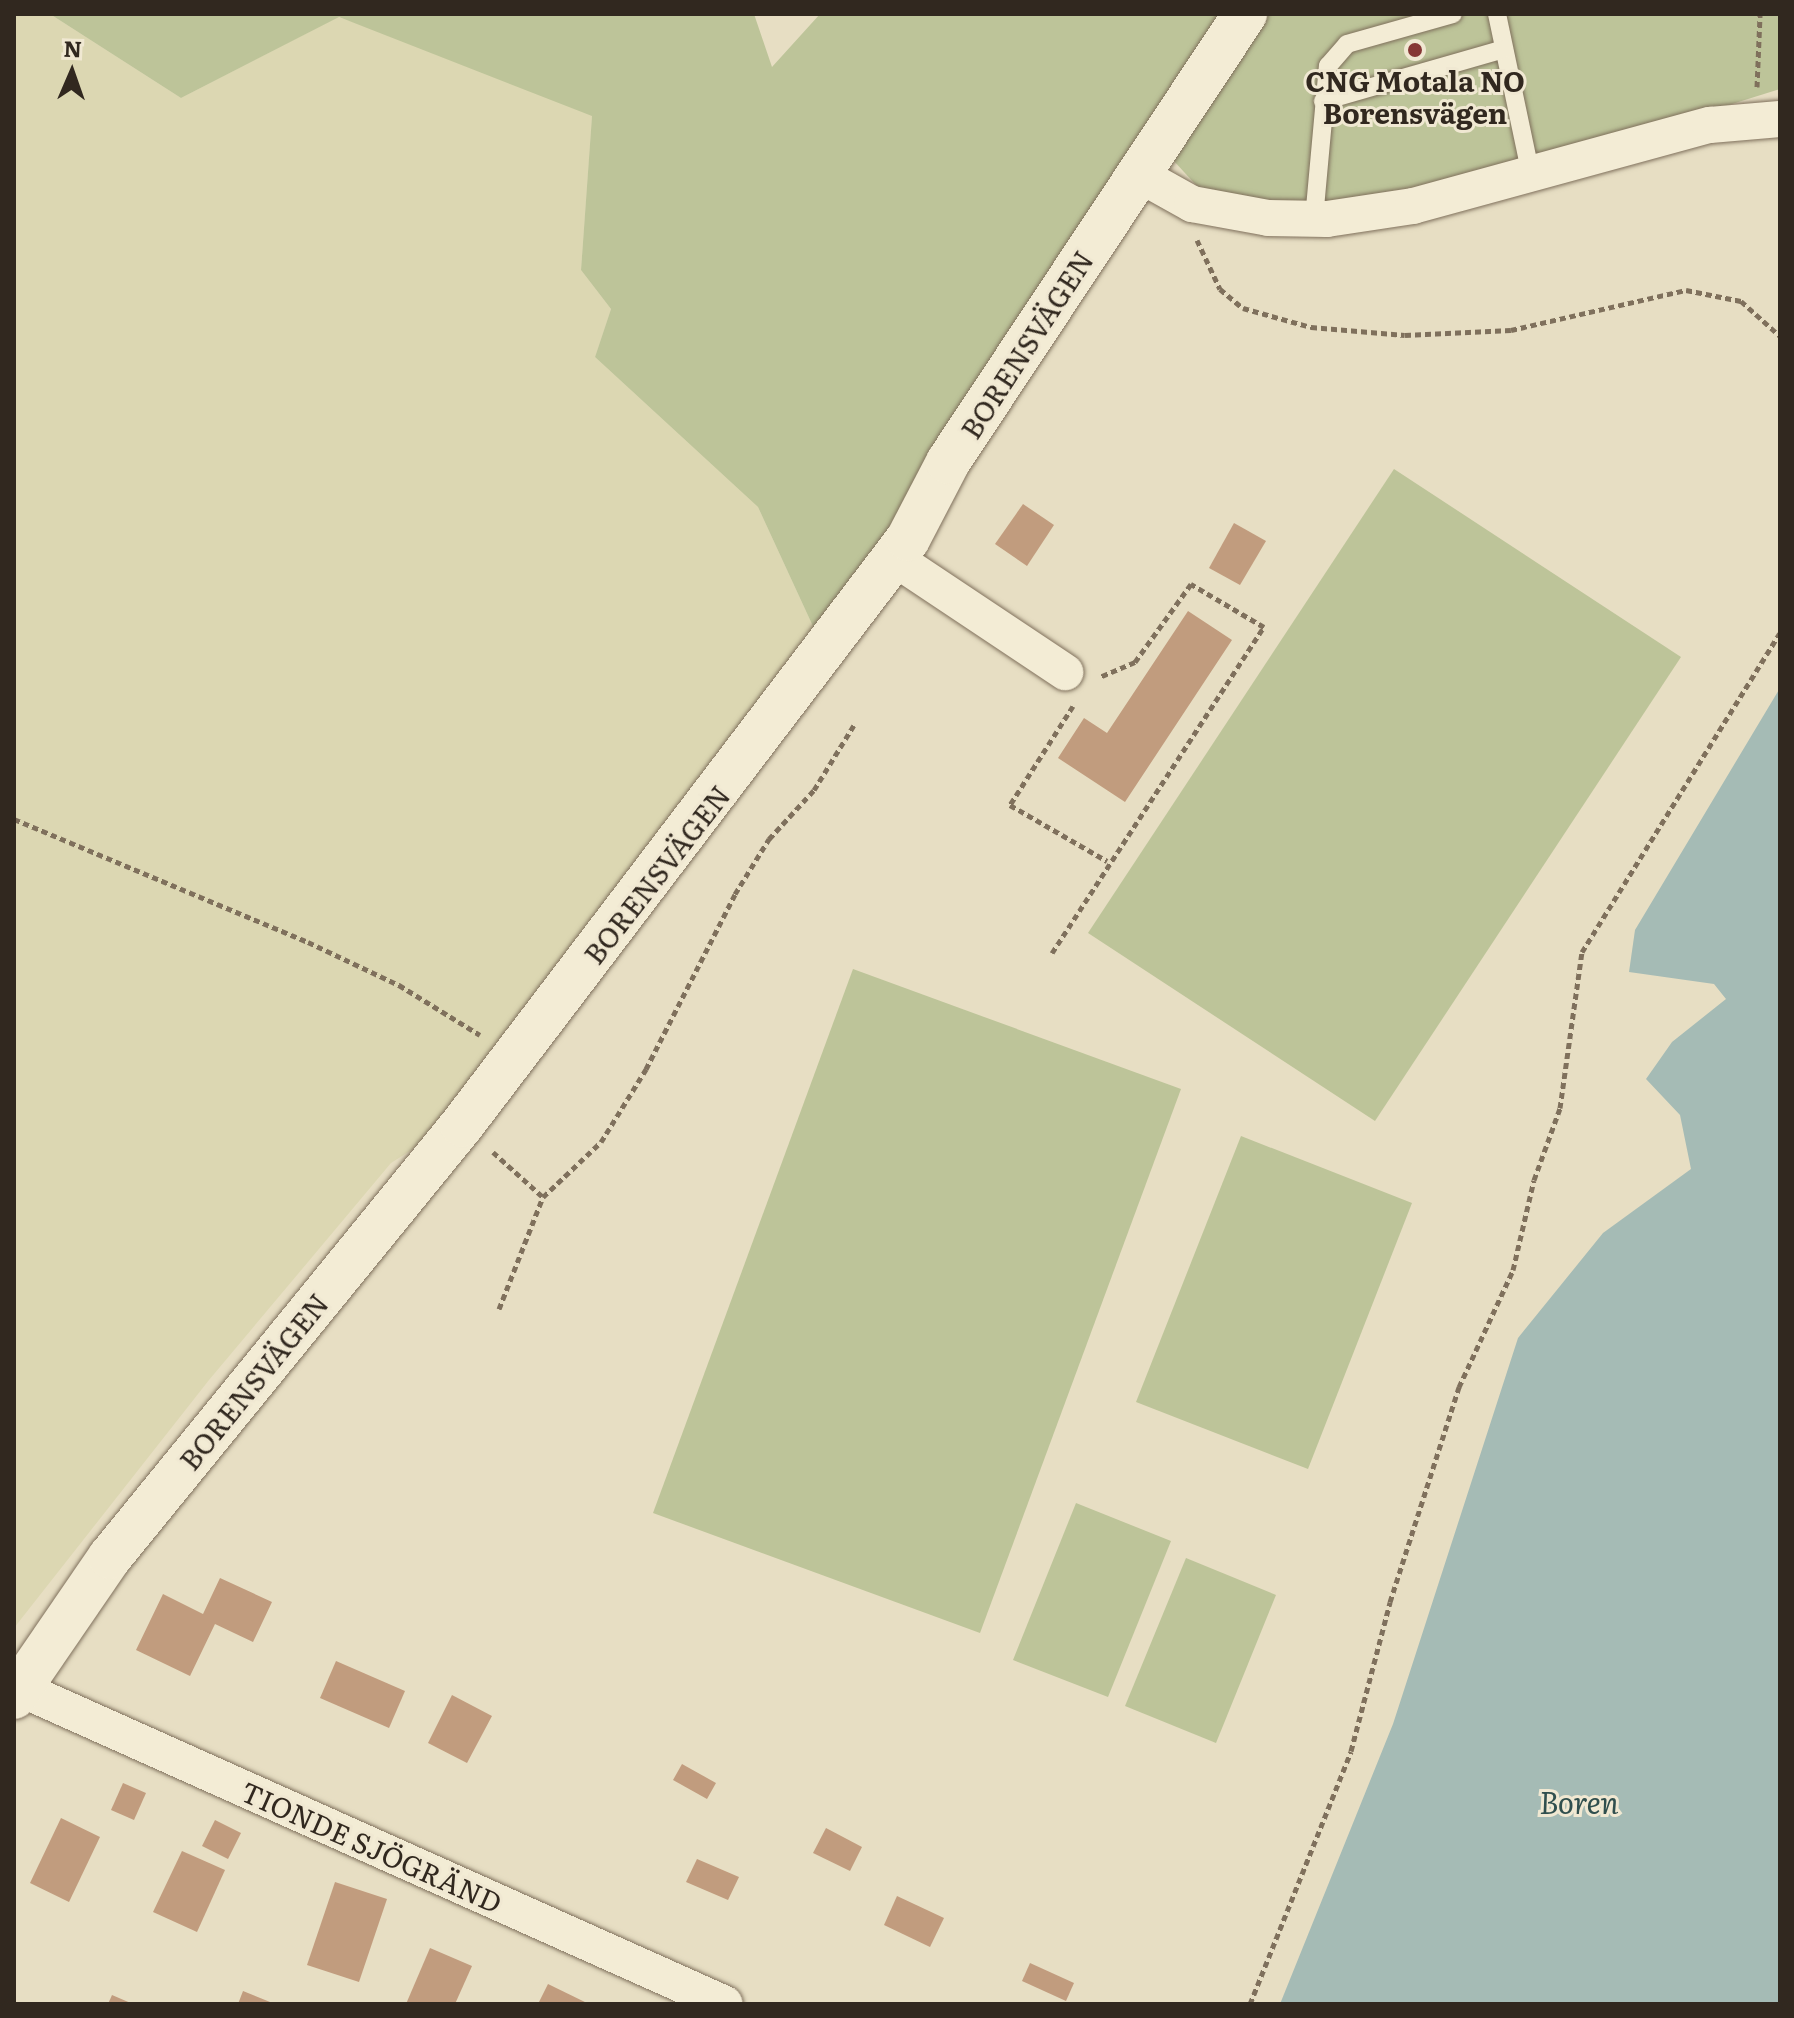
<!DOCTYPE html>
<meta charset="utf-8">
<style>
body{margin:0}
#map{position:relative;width:1794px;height:2018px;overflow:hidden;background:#e7dec3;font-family:Literata,serif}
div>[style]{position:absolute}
.farmland>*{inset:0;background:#dcd7b2}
.green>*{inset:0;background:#bdc499}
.water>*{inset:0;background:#a5bbb5}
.building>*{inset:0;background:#c19c7e}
.path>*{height:5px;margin-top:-2.5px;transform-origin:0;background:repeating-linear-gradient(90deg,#7f705c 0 6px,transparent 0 10px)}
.roads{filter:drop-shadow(0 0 2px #7f705c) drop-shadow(0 0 2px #7f705c)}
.lane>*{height:18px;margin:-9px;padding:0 9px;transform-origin:9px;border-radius:9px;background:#f3ecd5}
.street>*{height:36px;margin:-18px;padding:0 18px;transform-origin:18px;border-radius:18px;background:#f3ecd5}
.secondary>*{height:44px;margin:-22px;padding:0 22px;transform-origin:22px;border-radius:22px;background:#f3ecd5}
.dots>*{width:22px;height:22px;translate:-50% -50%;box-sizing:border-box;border:4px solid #f0e8d2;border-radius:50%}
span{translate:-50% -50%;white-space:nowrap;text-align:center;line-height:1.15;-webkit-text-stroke:6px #f0e8d2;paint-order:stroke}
.poi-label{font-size:28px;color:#31281f;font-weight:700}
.street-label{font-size:28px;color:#31281f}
.water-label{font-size:30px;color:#304f4e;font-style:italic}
.frame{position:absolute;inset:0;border:16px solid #31281f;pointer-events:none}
.north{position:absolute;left:32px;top:32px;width:80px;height:80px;-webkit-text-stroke:6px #f0e8d2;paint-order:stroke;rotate:2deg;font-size:22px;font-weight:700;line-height:32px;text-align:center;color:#31281f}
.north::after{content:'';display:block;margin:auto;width:28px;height:36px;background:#31281f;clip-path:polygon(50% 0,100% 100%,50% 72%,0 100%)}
</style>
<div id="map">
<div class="farmland">
<i style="clip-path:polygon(14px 14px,50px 14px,181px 98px,338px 17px,593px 103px,581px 270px,611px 309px,595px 357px,758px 507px,823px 648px,479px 1107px,391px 1163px,209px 1380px,14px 1628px)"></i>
</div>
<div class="green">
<i style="clip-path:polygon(50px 14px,754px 14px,772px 67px,820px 14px,1245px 14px,823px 648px,758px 507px,595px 357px,611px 309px,581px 270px,592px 116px,339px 17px,181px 98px)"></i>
<i style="clip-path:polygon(1260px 14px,1780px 14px,1780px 89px,1518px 171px,1252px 213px,1207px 197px,1173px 160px)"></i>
<i style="clip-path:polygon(1394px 469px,1681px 657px,1375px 1121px,1088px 933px)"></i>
<i style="clip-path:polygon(853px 969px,1181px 1089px,980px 1633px,653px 1513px)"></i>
<i style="clip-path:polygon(1241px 1136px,1412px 1203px,1308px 1469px,1136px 1402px)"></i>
<i style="clip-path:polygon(1076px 1503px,1171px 1541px,1108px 1697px,1013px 1660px)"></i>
<i style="clip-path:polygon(1186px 1558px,1276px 1595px,1216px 1743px,1125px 1706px)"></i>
</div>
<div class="water">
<i style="clip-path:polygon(1780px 688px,1780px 2004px,1280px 2004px,1393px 1724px,1518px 1338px,1603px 1233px,1691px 1169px,1680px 1115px,1646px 1079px,1672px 1042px,1726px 999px,1714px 984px,1629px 972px,1635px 930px)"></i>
</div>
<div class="building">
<i style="clip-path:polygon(1023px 504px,1054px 525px,1027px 566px,995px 544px)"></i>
<i style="clip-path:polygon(1234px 523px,1266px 541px,1240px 585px,1209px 568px)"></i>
<i style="clip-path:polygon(1188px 611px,1232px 640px,1125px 802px,1058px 758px,1084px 718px,1107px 733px)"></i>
<i style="clip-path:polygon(220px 1578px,272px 1602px,253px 1642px,215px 1624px,190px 1676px,136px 1650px,163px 1594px,203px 1614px)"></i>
<i style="clip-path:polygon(336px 1661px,405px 1691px,389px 1728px,320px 1698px)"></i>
<i style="clip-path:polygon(452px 1695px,492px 1716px,467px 1763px,428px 1743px)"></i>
<i style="clip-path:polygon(682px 1764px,716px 1783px,707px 1799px,673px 1780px)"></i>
<i style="clip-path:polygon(123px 1783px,146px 1793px,134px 1820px,111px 1810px)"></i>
<i style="clip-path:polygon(61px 1818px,100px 1837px,69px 1902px,30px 1883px)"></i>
<i style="clip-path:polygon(215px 1820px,241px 1833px,228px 1859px,202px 1846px)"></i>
<i style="clip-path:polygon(826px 1828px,862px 1847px,850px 1871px,813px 1853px)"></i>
<i style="clip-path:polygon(182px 1851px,225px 1870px,197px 1932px,153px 1912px)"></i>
<i style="clip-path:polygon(697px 1859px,739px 1877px,728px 1900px,686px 1882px)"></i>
<i style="clip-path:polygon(335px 1882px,387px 1899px,359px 1982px,307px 1965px)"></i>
<i style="clip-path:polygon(897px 1896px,944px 1918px,930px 1947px,884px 1925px)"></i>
<i style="clip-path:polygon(430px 1948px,472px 1966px,455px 2004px,406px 2004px)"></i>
<i style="clip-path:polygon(1030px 1963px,1074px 1983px,1066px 2001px,1022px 1981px)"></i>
<i style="clip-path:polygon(548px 1984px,589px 2004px,538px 2004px)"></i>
<i style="clip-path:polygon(243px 1991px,275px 2004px,238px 2004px)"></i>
<i style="clip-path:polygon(112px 1995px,133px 2004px,108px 2004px)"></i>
</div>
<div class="path">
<i style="left:1757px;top:87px;width:73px;rotate:-87.6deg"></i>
<i style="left:1197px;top:240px;width:54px;rotate:64.9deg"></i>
<i style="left:1220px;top:289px;width:30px;rotate:40deg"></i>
<i style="left:1243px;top:308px;width:71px;rotate:15.6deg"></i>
<i style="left:1311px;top:327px;width:94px;rotate:4.9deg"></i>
<i style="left:1405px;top:335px;width:106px;rotate:-2.7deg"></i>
<i style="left:1511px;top:330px;width:180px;rotate:-12.9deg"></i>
<i style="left:1686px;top:290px;width:56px;rotate:11.3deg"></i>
<i style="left:1741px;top:301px;width:52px;rotate:41.9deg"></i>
<i style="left:1073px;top:706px;width:117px;rotate:122.5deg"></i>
<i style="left:1010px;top:805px;width:112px;rotate:30deg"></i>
<i style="left:14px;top:819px;width:319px;rotate:22.7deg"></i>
<i style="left:308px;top:942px;width:101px;rotate:25.3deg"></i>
<i style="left:399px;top:985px;width:95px;rotate:31.7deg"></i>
<i style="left:1052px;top:953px;width:389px;rotate:-57deg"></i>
<i style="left:1264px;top:627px;width:85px;rotate:-149.5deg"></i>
<i style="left:1191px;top:584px;width:96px;rotate:125.7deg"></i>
<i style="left:1135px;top:662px;width:39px;rotate:157deg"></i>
<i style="left:493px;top:1152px;width:67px;rotate:42deg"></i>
<i style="left:499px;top:1309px;width:120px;rotate:-68.6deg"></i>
<i style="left:543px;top:1197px;width:80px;rotate:-43.5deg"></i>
<i style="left:601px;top:1142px;width:86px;rotate:-58.3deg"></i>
<i style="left:646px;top:1069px;width:196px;rotate:-63deg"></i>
<i style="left:735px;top:894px;width:65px;rotate:-58.3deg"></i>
<i style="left:769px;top:839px;width:67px;rotate:-47.4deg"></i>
<i style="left:814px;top:790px;width:76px;rotate:-58.4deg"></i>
<i style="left:1250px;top:2004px;width:272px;rotate:-68.2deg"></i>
<i style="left:1351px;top:1751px;width:154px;rotate:-75.3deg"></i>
<i style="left:1390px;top:1602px;width:226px;rotate:-72.2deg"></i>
<i style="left:1459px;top:1387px;width:129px;rotate:-65.2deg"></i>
<i style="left:1513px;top:1270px;width:92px;rotate:-76.9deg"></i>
<i style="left:1534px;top:1180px;width:77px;rotate:-70.1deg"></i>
<i style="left:1560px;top:1108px;width:158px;rotate:-82deg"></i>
<i style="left:1582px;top:952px;width:375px;rotate:-58.2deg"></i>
</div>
<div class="roads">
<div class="lane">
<i style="left:1497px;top:14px;width:160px;rotate:78.1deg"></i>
<i style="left:1323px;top:101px;width:188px;rotate:-16deg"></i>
<i style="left:1314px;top:219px;width:154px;rotate:-84.8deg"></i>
<i style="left:1328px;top:66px;width:29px;rotate:-49deg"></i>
<i style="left:1347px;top:44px;width:110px;rotate:-15.8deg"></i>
</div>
<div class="street">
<i style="left:1140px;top:175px;width:60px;rotate:29.1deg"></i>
<i style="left:1192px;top:204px;width:77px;rotate:10.4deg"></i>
<i style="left:1268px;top:218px;width:59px;rotate:1deg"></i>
<i style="left:1327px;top:219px;width:87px;rotate:-8.6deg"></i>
<i style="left:1413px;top:206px;width:308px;rotate:-15.3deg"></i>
<i style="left:1710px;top:125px;width:70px;rotate:-4.9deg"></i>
<i style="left:894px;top:558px;width:206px;rotate:33.7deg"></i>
<i style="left:19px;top:1688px;width:773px;rotate:24.11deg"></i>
</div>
<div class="secondary">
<i style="left:14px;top:1697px;width:170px;rotate:-55.6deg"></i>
<i style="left:110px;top:1557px;width:557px;rotate:-50.83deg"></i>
<i style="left:462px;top:1125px;width:736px;rotate:-52.73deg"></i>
<i style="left:908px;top:539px;width:87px;rotate:-62.5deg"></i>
<i style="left:948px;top:462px;width:538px;rotate:-56.46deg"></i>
</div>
</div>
<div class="dots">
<i style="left:1415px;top:50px;background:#863735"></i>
</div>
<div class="poi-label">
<span style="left:1415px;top:96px">CNG Motala NO<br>Borensvägen</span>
</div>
<div class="street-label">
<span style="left:1026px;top:344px;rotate:-57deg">BORENSVÄGEN</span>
<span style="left:656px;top:874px;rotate:-52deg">BORENSVÄGEN</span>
<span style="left:253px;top:1381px;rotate:-51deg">BORENSVÄGEN</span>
<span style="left:372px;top:1846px;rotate:24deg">TIONDE SJÖGRÄND</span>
</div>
<div class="water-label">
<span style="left:1579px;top:1801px">Boren</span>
</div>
<div class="frame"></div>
<div class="north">N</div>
</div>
